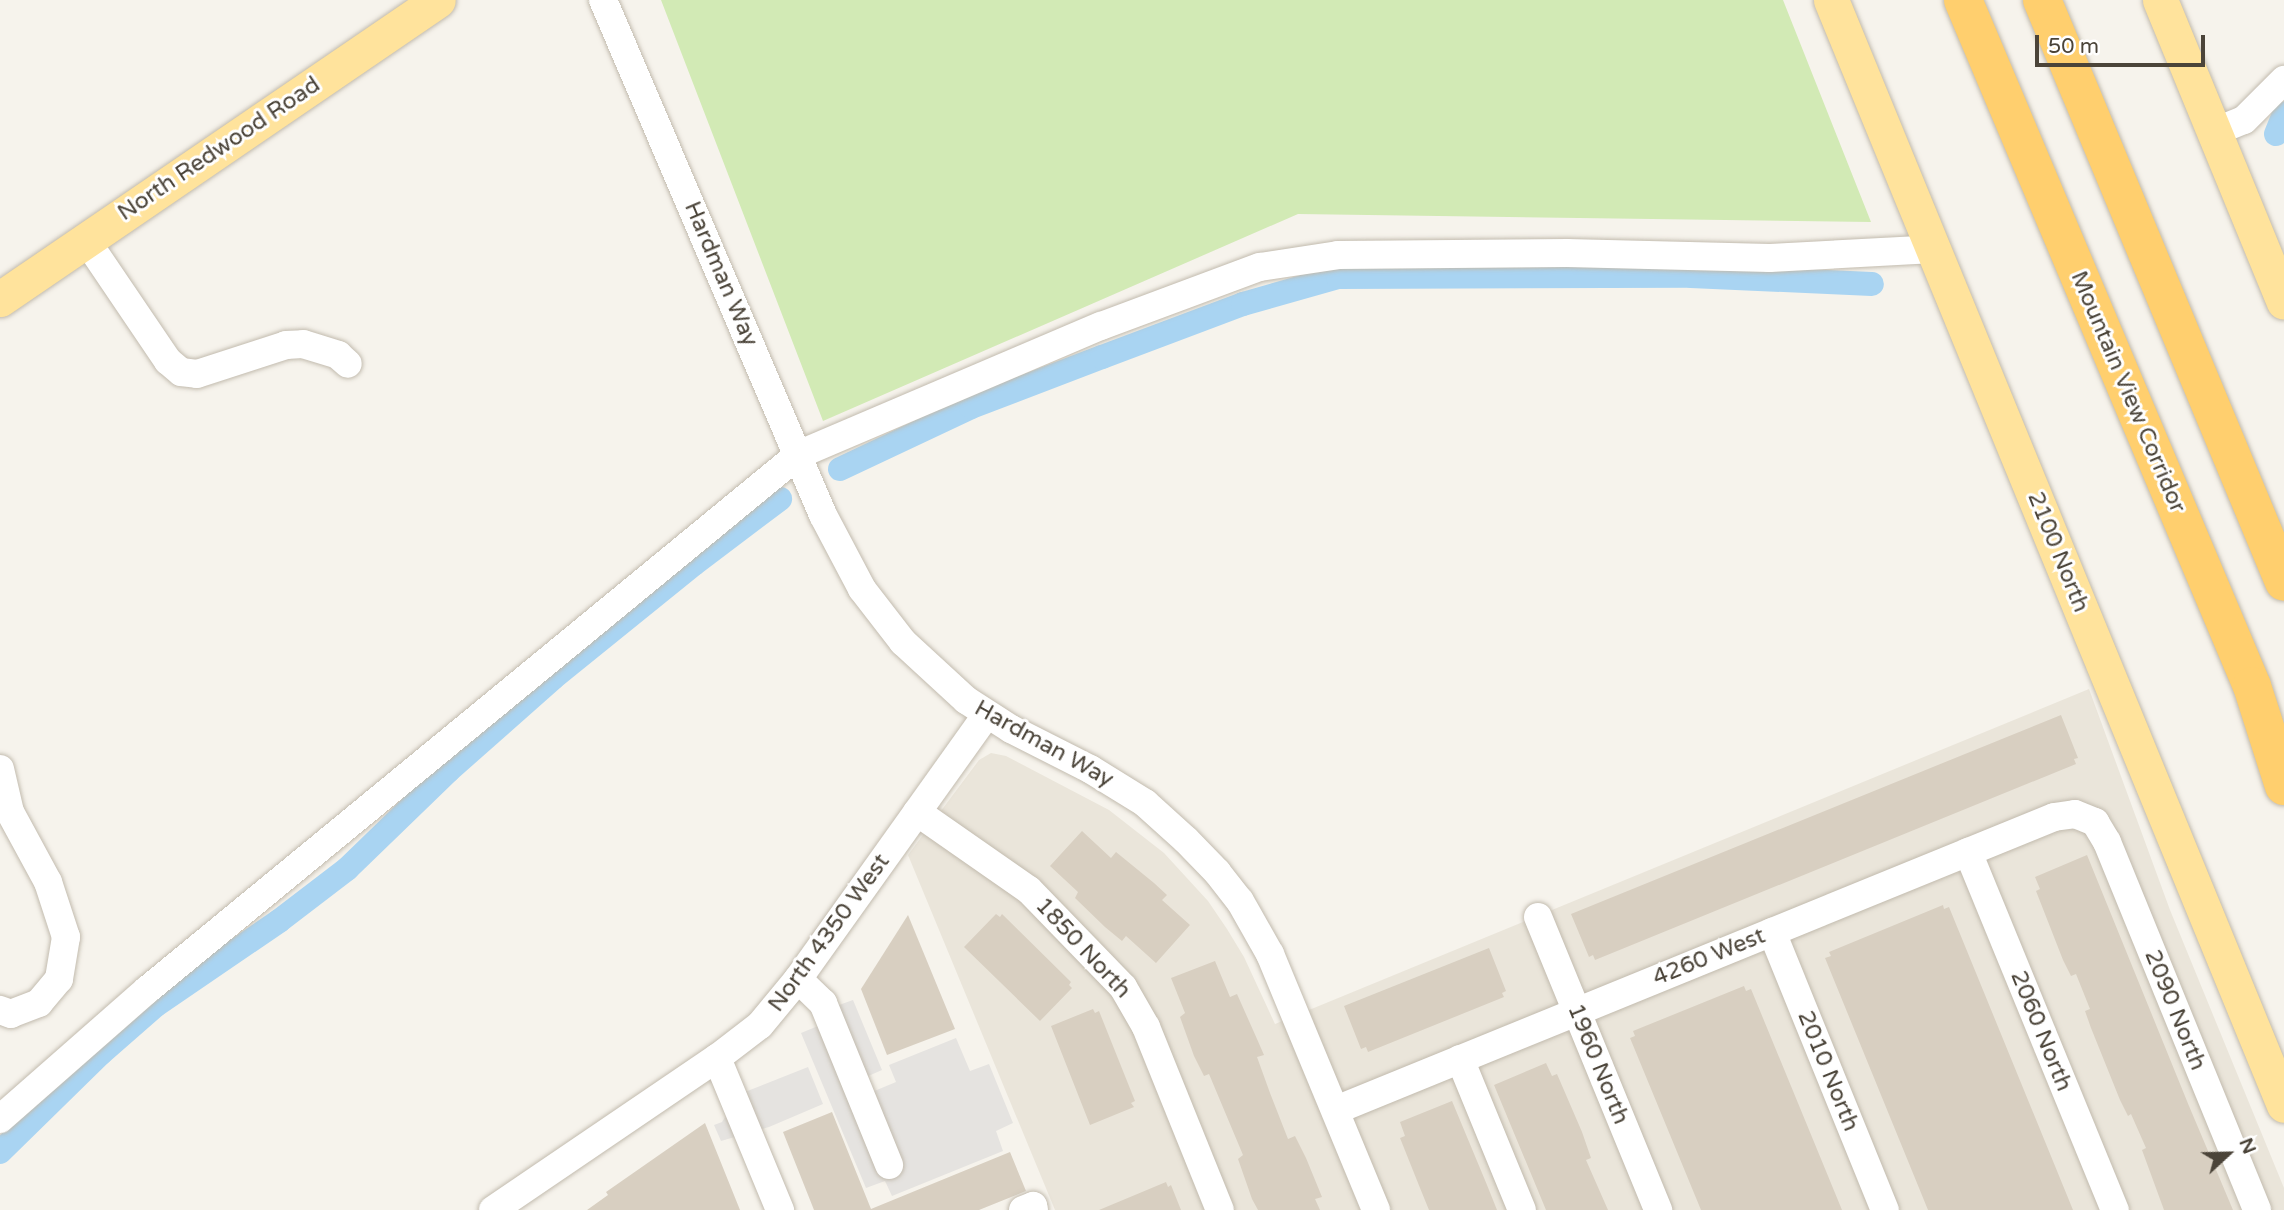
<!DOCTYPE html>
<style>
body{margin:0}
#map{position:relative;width:2284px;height:1210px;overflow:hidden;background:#f6f3ec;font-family:"Varela Round",sans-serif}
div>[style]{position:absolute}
.residential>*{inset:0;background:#eae5da}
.green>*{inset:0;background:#d2eab5}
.parking>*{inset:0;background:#e5e3e0}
.canal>*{height:24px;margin:-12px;padding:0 12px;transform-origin:12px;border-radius:12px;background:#a9d4f2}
.building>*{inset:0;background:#d8cfc1}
.roads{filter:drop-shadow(0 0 2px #c2bbae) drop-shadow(0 0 2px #c2bbae)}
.minor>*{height:28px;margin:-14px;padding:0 14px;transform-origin:14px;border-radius:14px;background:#fff}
.major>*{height:35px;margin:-17.5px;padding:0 17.5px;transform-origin:17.5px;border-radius:17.5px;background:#ffe39c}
.highway>*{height:38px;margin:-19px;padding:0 19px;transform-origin:19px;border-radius:19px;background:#ffcf6e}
span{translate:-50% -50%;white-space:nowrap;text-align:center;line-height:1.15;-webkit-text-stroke:6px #fff;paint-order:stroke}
.street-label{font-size:23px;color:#4b4439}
.north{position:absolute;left:2193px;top:1119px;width:70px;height:70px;-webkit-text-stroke:5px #fff;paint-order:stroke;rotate:68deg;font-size:19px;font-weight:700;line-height:28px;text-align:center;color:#4b4439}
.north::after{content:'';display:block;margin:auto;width:24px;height:32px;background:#4b4439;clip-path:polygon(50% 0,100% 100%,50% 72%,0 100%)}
.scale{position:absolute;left:2035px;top:35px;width:170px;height:32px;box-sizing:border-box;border:4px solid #4b4439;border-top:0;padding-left:9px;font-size:21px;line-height:24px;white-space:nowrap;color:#4b4439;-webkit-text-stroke:5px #fff;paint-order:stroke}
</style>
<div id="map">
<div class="residential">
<i style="clip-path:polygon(2089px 689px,2170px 910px,2284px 1188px,2284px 1210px,1055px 1210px,908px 855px,979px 760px,991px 753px,1006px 756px,1109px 810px,1164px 853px,1208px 901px,1227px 929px,1244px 957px,1275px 1024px)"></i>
</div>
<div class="green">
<i style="clip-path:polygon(661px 0,1783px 0,1871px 222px,1298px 214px,823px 421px)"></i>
</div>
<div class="parking">
<i style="clip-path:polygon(853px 1000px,882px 1070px,866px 1077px,872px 1092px,896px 1082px,889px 1065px,956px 1038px,970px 1071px,989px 1064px,1013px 1123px,996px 1131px,1003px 1151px,892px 1196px,885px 1181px,866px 1188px,801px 1033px,818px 1026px,839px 1005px)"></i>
<i style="clip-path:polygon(808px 1067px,823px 1104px,769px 1127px,721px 1141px,714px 1125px,722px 1122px,727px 1114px,722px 1101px)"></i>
</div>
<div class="canal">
<i style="left:2276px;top:134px;width:22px;rotate:-68deg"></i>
<i style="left:840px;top:469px;width:145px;rotate:-25.3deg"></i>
<i style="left:971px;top:407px;width:140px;rotate:-20.9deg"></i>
<i style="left:1102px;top:357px;width:151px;rotate:-20.6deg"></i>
<i style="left:1243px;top:304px;width:99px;rotate:-15.9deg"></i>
<i style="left:1338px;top:277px;width:353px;rotate:-0.2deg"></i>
<i style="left:1691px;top:276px;width:181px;rotate:2.5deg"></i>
<i style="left:0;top:1152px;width:140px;rotate:-44.4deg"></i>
<i style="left:100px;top:1054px;width:74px;rotate:-41.2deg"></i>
<i style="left:156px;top:1005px;width:149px;rotate:-34.3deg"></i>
<i style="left:279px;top:921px;width:86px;rotate:-37.4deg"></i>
<i style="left:347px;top:869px;width:141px;rotate:-44.1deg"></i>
<i style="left:448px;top:771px;width:140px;rotate:-41.5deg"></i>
<i style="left:553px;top:678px;width:181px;rotate:-39deg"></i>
<i style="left:694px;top:564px;width:108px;rotate:-37.1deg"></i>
</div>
<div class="building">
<i style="clip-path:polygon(2061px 715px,2078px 758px,2074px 759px,2076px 764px,1595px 960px,1593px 955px,1589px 957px,1571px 914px)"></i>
<i style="clip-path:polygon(1082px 831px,1111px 858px,1116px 852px,1154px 883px,1167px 895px,1162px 900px,1190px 925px,1156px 963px,1126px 936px,1122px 941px,1105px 927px,1075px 898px,1078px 892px,1050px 866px)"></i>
<i style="clip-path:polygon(2087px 855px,2189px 1106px,2233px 1210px,2164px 1210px,2142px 1150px,2146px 1148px,2131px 1114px,2128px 1116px,2120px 1100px,2091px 1028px,2085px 1011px,2090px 1009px,2076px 974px,2071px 976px,2063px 960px,2036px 891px,2040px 889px,2035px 877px)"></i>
<i style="clip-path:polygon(1943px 905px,1944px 909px,1949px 907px,2073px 1210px,1928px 1210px,1825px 958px,1831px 956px,1829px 952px)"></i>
<i style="clip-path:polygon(996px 914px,1000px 917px,1002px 914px,1071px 982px,1069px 985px,1072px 988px,1040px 1021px,964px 947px)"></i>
<i style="clip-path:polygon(908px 915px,955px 1029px,887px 1055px,861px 989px)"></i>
<i style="clip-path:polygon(1489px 948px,1506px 991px,1502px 993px,1504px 997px,1368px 1052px,1366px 1047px,1361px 1049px,1344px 1006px)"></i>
<i style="clip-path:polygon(1215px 961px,1230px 997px,1237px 994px,1257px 1039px,1264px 1055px,1257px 1057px,1270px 1093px,1288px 1139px,1295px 1136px,1306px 1158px,1322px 1197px,1315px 1199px,1320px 1210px,1258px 1210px,1252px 1199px,1238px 1159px,1243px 1155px,1209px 1074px,1204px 1076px,1194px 1056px,1180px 1017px,1185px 1013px,1171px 978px)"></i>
<i style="clip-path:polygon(1744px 986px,1746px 991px,1751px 989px,1842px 1210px,1701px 1210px,1630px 1038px,1635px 1036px,1633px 1031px)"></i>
<i style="clip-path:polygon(1093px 1009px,1095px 1013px,1099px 1011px,1135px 1101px,1131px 1103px,1134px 1107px,1090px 1125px,1051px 1026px)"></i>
<i style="clip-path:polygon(1546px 1063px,1552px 1076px,1557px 1074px,1582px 1132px,1591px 1158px,1586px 1160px,1608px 1210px,1546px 1210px,1494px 1085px)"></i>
<i style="clip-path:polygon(1452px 1101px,1487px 1185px,1497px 1210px,1429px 1210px,1420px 1188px,1400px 1138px,1405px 1136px,1400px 1122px)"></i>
<i style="clip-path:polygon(832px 1112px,871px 1209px,1010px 1152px,1026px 1191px,979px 1210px,814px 1210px,783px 1132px)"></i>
<i style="clip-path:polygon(705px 1123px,740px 1210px,587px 1210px,608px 1195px,606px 1192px)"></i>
<i style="clip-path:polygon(1166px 1182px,1168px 1187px,1171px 1185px,1181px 1210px,1099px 1210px)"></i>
</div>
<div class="roads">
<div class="minor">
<i style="left:603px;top:0;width:560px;rotate:66.87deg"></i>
<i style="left:823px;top:515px;width:84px;rotate:62.2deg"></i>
<i style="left:862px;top:589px;width:67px;rotate:52.3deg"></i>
<i style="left:903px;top:642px;width:86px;rotate:42.6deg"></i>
<i style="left:966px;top:700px;width:54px;rotate:32.8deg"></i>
<i style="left:1011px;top:729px;width:89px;rotate:26.9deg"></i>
<i style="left:1090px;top:769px;width:65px;rotate:31.7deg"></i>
<i style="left:1145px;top:803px;width:55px;rotate:42.1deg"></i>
<i style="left:1186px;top:840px;width:45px;rotate:45.9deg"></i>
<i style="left:1217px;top:872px;width:37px;rotate:52deg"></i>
<i style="left:1240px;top:901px;width:61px;rotate:60.5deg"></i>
<i style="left:1270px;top:954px;width:277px;rotate:67.5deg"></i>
<i style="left:2214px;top:132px;width:32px;rotate:-22deg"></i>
<i style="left:2244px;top:120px;width:57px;rotate:-45deg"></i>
<i style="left:86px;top:240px;width:146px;rotate:55.9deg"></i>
<i style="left:168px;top:361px;width:17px;rotate:40deg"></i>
<i style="left:181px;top:372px;width:16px;rotate:7deg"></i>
<i style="left:197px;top:374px;width:94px;rotate:-18deg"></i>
<i style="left:286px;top:345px;width:17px;rotate:-3deg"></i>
<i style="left:303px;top:344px;width:37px;rotate:17deg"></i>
<i style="left:338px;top:355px;width:13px;rotate:42deg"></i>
<i style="left:0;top:769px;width:44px;rotate:76.9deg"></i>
<i style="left:10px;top:812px;width:80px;rotate:61.5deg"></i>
<i style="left:48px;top:882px;width:58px;rotate:71.9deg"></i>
<i style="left:66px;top:937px;width:43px;rotate:99.5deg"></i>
<i style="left:59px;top:979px;width:31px;rotate:130deg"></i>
<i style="left:39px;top:1003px;width:30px;rotate:159deg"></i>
<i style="left:11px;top:1014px;width:12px;rotate:-160deg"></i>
<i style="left:917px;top:812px;width:136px;rotate:34.9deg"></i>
<i style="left:1029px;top:890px;width:135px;rotate:45.9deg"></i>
<i style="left:1123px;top:987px;width:46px;rotate:60.1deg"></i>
<i style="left:1146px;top:1027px;width:197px;rotate:68deg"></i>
<i style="left:1968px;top:852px;width:387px;rotate:67.7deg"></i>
<i style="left:1538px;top:917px;width:317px;rotate:67.7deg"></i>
<i style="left:1772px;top:932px;width:300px;rotate:67.9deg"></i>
<i style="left:798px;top:979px;width:35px;rotate:44deg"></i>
<i style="left:823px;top:1003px;width:175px;rotate:67.8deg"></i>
<i style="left:717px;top:1058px;width:165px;rotate:67.5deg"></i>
<i style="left:1460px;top:1059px;width:163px;rotate:67.7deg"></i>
<i style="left:1336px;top:1110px;width:775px;rotate:-22.2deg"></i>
<i style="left:2054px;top:817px;width:21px;rotate:-8deg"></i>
<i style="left:2075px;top:814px;width:22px;rotate:22deg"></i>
<i style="left:2095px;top:822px;width:23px;rotate:59deg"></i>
<i style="left:2107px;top:842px;width:397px;rotate:67.8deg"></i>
<i style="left:0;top:1119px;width:196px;rotate:-41.3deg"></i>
<i style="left:147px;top:990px;width:843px;rotate:-39.41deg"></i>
<i style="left:798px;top:455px;width:329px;rotate:-23.1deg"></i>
<i style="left:1101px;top:326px;width:170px;rotate:-20.4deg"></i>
<i style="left:1260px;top:267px;width:79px;rotate:-8.7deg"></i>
<i style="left:1338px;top:255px;width:229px;rotate:-0.5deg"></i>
<i style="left:1567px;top:253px;width:203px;rotate:1.4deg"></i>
<i style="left:1770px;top:258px;width:164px;rotate:-3.1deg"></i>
<i style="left:493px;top:1210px;width:271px;rotate:-34.2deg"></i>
<i style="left:717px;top:1058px;width:54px;rotate:-37.5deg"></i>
<i style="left:760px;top:1025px;width:60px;rotate:-50.4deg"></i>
<i style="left:798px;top:979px;width:325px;rotate:-54.5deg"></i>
<i style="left:1023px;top:1210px;width:11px;rotate:-22deg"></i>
<i style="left:1033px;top:1206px;width:4px;rotate:76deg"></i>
</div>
<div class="major">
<i style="left:1831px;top:0;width:1194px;rotate:67.71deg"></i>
<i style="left:2160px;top:0;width:326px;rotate:67.7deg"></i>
<i style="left:0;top:299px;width:530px;rotate:-34.32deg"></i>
</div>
<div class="highway">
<i style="left:1963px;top:0;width:744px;rotate:67.16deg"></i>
<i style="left:2252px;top:686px;width:105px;rotate:72.3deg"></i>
<i style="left:2042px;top:0;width:630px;rotate:67.42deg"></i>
</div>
</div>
<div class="street-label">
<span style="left:219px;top:149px;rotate:-34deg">North Redwood Road</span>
<span style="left:721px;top:274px;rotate:67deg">Hardman Way</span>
<span style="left:2128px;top:392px;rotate:67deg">Mountain View Corridor</span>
<span style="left:2058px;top:552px;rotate:68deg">2100 North</span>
<span style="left:1044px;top:744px;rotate:29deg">Hardman Way</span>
<span style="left:829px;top:933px;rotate:-54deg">North 4350 West</span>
<span style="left:1083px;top:948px;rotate:47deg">1850 North</span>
<span style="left:1709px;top:957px;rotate:-22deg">4260 West</span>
<span style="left:2175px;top:1010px;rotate:68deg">2090 North</span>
<span style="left:2041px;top:1031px;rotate:68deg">2060 North</span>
<span style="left:1598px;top:1064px;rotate:68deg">1960 North</span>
<span style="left:1828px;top:1071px;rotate:68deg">2010 North</span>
</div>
<div class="north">N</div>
<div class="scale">50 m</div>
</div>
